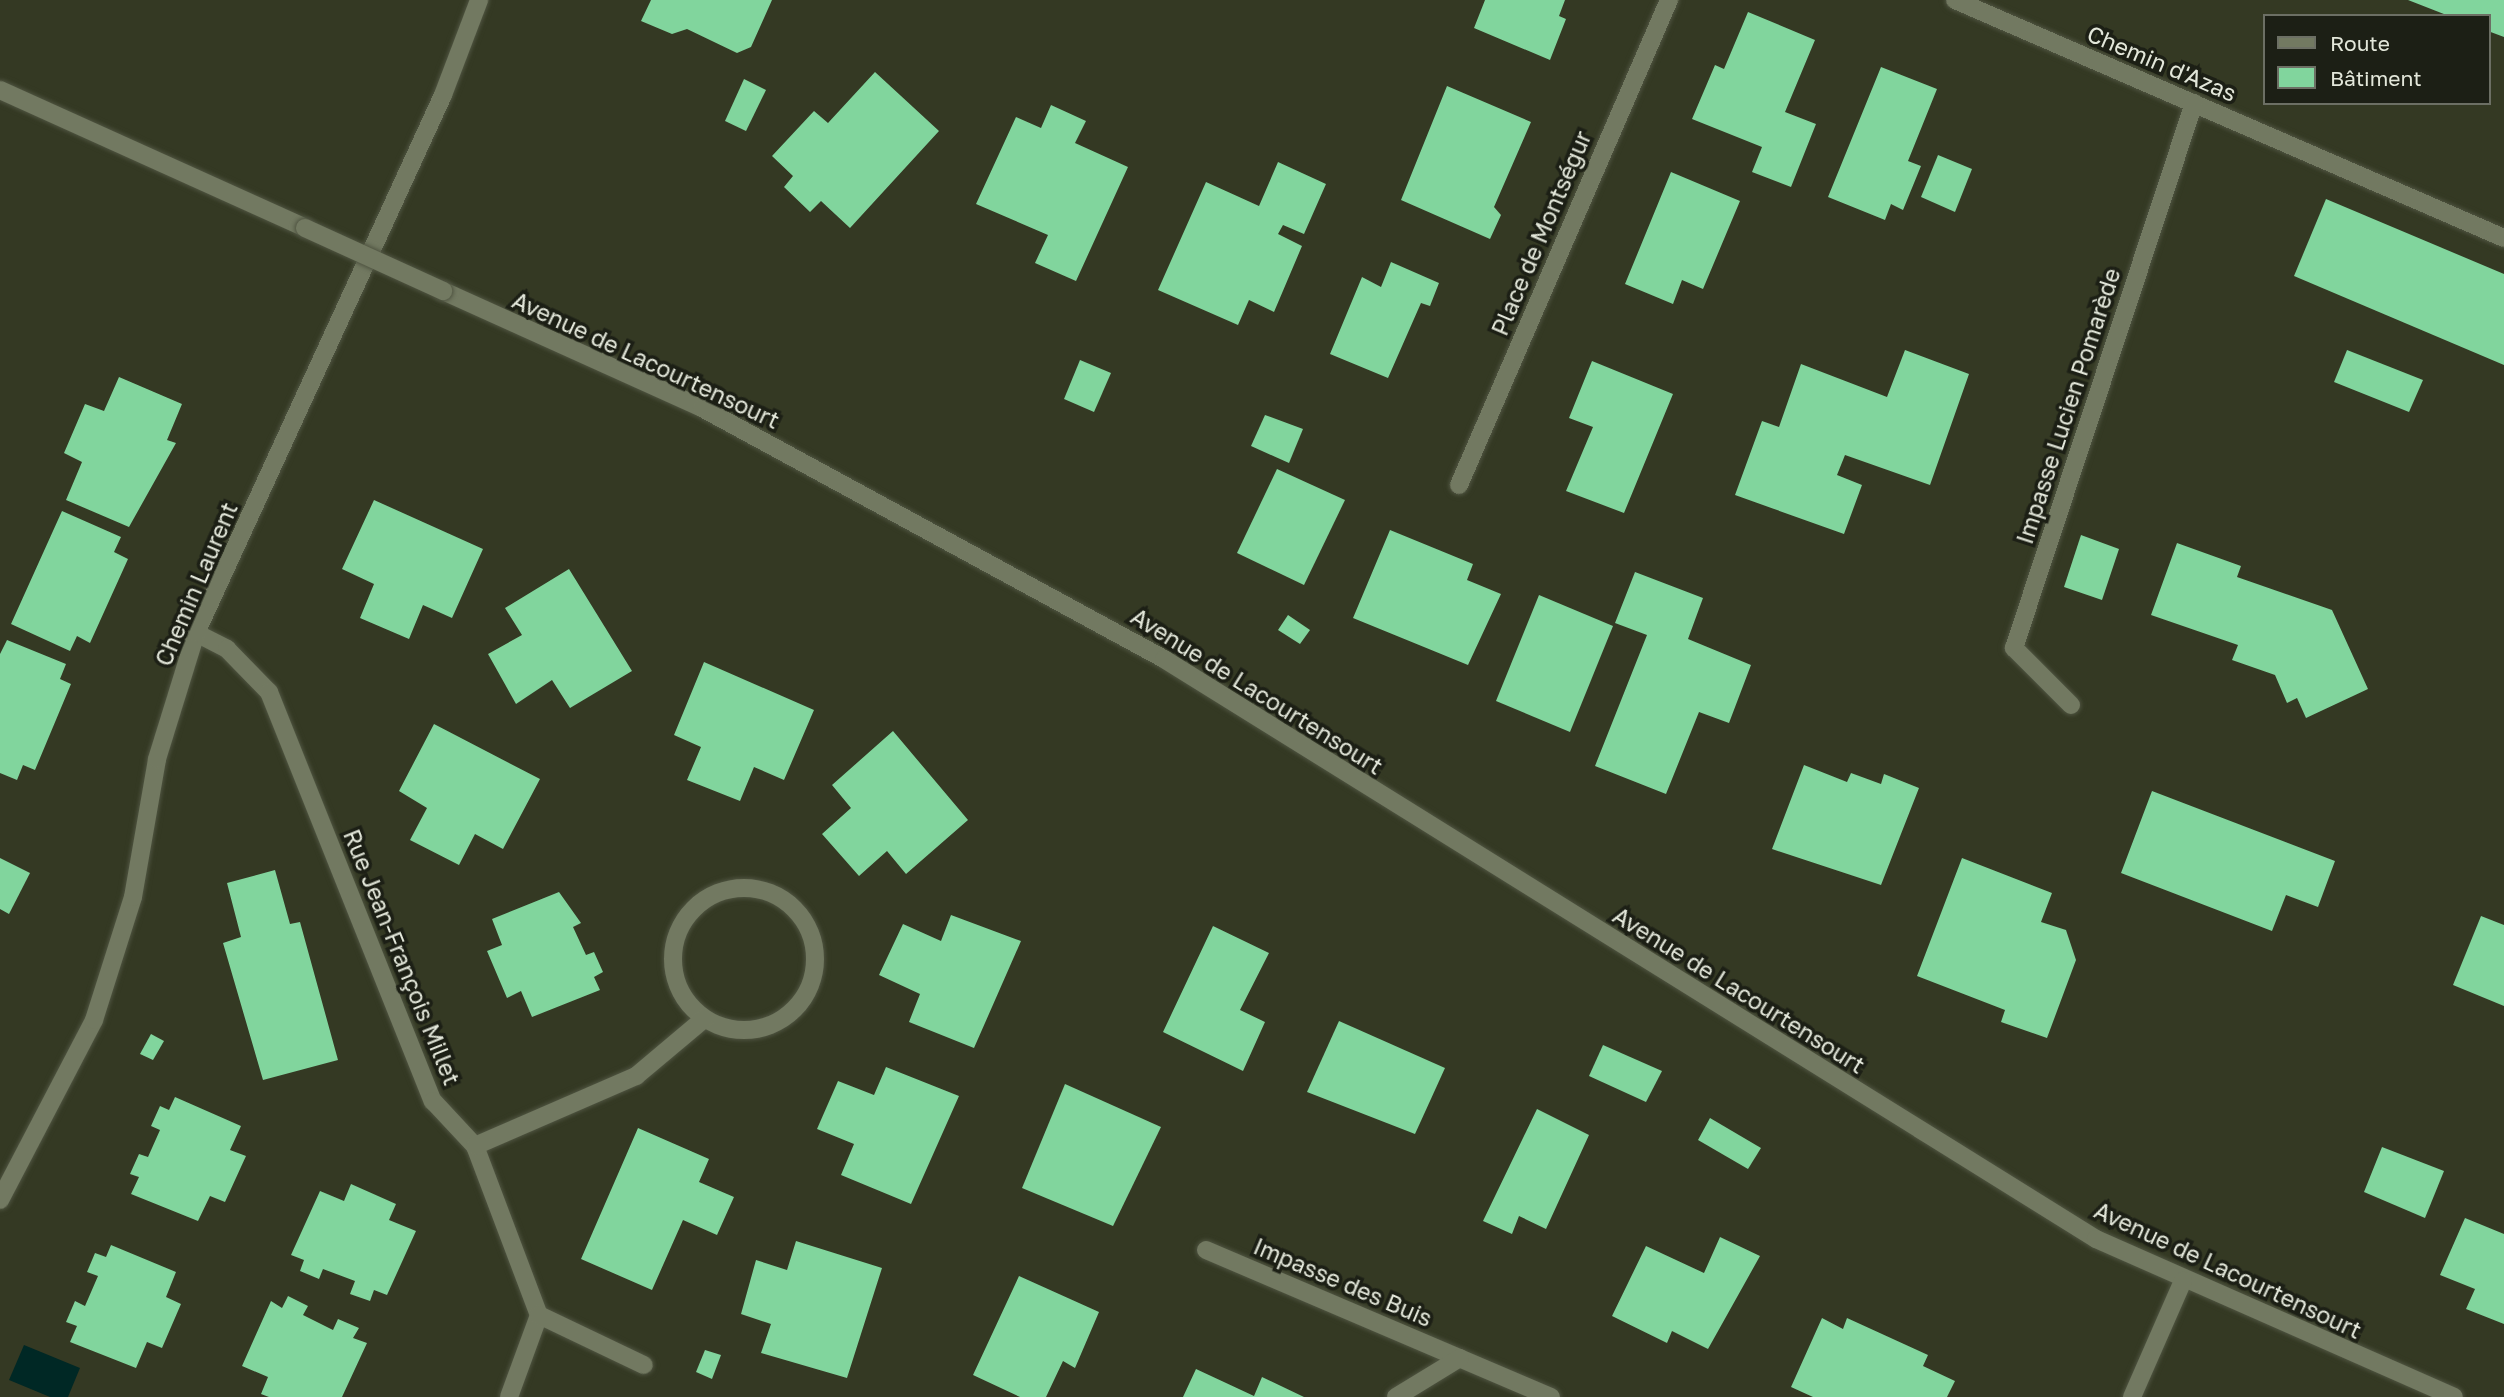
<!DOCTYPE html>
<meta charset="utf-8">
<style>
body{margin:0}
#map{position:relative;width:2504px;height:1397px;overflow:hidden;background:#343923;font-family:"Golos Text",sans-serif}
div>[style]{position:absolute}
.water>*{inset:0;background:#002825}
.building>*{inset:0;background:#81d59d}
.roads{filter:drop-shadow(0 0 2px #4f5441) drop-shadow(0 0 2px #4f5441)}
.minor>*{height:18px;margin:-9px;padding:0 9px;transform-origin:9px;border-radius:9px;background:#727961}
.minor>.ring{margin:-9px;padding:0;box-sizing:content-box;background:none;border:18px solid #727961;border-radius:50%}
.bridges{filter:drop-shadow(0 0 2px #4f5441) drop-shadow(0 0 2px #4f5441)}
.minor-bridge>*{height:18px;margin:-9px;padding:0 9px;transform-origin:9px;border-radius:9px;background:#727961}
span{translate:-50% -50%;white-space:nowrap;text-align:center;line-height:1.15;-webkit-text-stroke:7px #1c1f15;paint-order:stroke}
.street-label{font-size:23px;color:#e3e7da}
.legend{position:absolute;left:2263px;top:14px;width:228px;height:91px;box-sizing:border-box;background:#1c1f15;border:2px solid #6c6f64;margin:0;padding:9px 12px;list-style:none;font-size:21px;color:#e3e7da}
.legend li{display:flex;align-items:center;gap:14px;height:35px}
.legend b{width:35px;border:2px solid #6c6f64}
</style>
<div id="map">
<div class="water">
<i style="clip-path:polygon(24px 1345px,80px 1368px,68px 1397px,50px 1397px,9px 1380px)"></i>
</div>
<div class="building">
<i style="clip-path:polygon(651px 0,772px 0,751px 47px,737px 53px,687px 29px,672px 34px,641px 21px)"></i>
<i style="clip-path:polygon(1485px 0,1565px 0,1559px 16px,1566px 19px,1550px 60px,1474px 28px)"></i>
<i style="clip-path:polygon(2408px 0,2504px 0,2504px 37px,2488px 31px,2488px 16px,2449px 16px)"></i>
<i style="clip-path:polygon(1748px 12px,1815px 40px,1785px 112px,1816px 124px,1791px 187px,1752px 172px,1762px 147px,1692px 119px,1715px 65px,1724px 69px)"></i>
<i style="clip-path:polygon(1881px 67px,1937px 89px,1908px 161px,1921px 166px,1903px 210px,1891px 204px,1885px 220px,1828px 197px)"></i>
<i style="clip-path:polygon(875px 72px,939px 131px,850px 228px,821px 201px,810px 212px,784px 187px,793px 176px,772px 156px,814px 111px,828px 123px)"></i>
<i style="clip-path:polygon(744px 79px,766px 90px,746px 131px,725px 121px)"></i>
<i style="clip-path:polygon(1447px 86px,1531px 122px,1494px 207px,1501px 215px,1490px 239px,1401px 200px)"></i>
<i style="clip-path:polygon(1051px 105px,1086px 121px,1075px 143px,1128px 167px,1076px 281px,1035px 263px,1048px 235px,976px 204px,1016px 117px,1041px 128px)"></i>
<i style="clip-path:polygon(1938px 155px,1972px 169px,1955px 212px,1921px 197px)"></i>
<i style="clip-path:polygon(1278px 162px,1326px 184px,1304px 234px,1283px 225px,1278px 234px,1302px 246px,1274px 312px,1249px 300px,1238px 325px,1158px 290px,1206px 182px,1259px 206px)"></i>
<i style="clip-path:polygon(1671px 172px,1740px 201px,1703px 289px,1682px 280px,1673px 304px,1625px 284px)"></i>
<i style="clip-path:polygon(2326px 199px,2504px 274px,2504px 365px,2294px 276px)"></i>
<i style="clip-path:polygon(1391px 262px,1439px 283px,1430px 306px,1421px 303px,1388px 378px,1330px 354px,1362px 277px,1381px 287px)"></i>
<i style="clip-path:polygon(1905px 350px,1969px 374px,1930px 485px,1845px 455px,1837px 475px,1862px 485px,1844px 534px,1735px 495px,1762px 421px,1779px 427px,1801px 364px,1887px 397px)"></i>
<i style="clip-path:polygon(2347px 350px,2423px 380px,2409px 412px,2334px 382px)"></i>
<i style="clip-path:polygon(1080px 360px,1111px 373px,1094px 412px,1064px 399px)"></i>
<i style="clip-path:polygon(1592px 361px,1673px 394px,1624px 513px,1566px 491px,1593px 427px,1569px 418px)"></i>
<i style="clip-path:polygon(119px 377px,182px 404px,167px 440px,176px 443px,129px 527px,66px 500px,82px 462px,64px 453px,85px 404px,104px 411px)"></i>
<i style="clip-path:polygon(1265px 415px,1303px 429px,1289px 463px,1251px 446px)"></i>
<i style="clip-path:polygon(1277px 469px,1345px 500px,1304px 585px,1237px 553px)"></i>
<i style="clip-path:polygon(374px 500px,483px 549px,452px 618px,423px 605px,409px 639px,360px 618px,374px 584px,342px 569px)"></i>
<i style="clip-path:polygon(62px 511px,121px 537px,114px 552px,128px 559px,90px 643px,77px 636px,70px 651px,11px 624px)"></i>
<i style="clip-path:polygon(1390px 530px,1473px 564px,1467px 580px,1501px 594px,1468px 665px,1353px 618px)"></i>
<i style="clip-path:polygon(2081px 535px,2119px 549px,2102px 600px,2064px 587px)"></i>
<i style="clip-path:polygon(2177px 543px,2241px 566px,2237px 577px,2332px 610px,2368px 689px,2306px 718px,2297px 698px,2287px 703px,2275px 675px,2232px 660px,2238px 645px,2151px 615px)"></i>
<i style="clip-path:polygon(569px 569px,632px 671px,570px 708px,552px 680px,516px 704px,488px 654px,522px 635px,505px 608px)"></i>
<i style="clip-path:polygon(1635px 572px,1703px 598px,1688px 639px,1751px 665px,1729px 723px,1699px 712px,1666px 794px,1595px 766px,1647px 635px,1615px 623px)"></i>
<i style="clip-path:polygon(1539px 595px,1613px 626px,1570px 732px,1496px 701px)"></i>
<i style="clip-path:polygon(1288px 615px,1310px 630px,1300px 644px,1278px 630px)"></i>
<i style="clip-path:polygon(7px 640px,66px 664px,60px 679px,71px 684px,35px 770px,23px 765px,17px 780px,0 773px,0 654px)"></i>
<i style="clip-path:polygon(704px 662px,814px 710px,784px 780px,754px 767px,740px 801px,687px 780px,701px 747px,674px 735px)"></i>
<i style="clip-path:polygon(434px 724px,540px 779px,503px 849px,475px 834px,459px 865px,410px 840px,427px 808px,399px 791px)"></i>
<i style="clip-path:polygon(893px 731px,968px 820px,906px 874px,887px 851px,859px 876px,822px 834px,851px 808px,832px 785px)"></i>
<i style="clip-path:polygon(1804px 765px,1847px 782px,1851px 773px,1881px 784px,1884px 774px,1919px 788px,1881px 885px,1772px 849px)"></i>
<i style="clip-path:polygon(2152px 791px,2335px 861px,2318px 907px,2286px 895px,2272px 931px,2121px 873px)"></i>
<i style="clip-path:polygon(0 858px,30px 873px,9px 914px,0 909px)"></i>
<i style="clip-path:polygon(1962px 858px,2052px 893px,2041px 922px,2066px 930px,2076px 960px,2047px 1038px,2001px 1022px,2005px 1010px,1917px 976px)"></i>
<i style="clip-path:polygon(275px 870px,290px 924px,300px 922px,338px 1060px,263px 1080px,223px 943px,241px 937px,227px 883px)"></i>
<i style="clip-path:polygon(559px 892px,581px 923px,573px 927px,586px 955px,594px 952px,603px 972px,594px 977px,600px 990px,532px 1017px,521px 991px,507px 998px,487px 951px,502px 945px,492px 919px)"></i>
<i style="clip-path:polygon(951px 915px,1021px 941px,974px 1048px,909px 1022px,920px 994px,879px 975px,903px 924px,941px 941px)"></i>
<i style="clip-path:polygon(2481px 916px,2504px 925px,2504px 1006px,2453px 985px)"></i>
<i style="clip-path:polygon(1213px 926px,1269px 953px,1240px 1010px,1265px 1022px,1243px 1071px,1163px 1032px)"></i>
<i style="clip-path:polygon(1339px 1021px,1445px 1068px,1415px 1134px,1307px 1092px)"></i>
<i style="clip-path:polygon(151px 1034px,164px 1041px,153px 1060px,140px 1054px)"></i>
<i style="clip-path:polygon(1603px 1045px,1662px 1071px,1646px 1102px,1589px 1076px)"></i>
<i style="clip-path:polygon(886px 1067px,959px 1096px,911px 1204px,841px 1175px,854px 1144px,817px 1129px,838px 1081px,874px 1095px)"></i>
<i style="clip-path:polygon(1065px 1084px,1161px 1127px,1113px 1226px,1022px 1188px)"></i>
<i style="clip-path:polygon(175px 1097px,241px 1126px,230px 1150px,246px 1156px,225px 1202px,210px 1196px,198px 1221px,131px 1194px,139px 1177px,130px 1174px,139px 1154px,148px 1157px,160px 1130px,151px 1126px,160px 1106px,169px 1110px)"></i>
<i style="clip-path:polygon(1537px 1109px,1589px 1135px,1546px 1229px,1519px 1216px,1512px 1234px,1483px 1221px)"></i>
<i style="clip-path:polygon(1710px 1118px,1761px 1148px,1748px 1169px,1698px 1140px)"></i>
<i style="clip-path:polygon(638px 1128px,709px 1159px,699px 1182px,734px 1197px,717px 1235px,683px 1220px,652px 1290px,581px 1259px)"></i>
<i style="clip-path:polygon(2382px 1147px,2444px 1171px,2425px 1218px,2364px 1192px)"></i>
<i style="clip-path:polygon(351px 1184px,396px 1204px,389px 1220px,416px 1231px,387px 1295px,374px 1290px,370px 1301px,350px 1294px,355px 1281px,323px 1269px,319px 1279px,300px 1271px,304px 1260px,291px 1255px,320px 1191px,344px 1201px)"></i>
<i style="clip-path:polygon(2465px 1218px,2504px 1234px,2504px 1324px,2466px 1309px,2475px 1289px,2440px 1275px)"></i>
<i style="clip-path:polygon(1720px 1237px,1760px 1256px,1708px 1349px,1672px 1331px,1667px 1343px,1612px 1316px,1646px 1246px,1704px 1273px)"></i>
<i style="clip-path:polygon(796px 1241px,882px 1268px,847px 1378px,761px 1353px,771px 1324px,741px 1314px,756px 1260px,787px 1270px)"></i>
<i style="clip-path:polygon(111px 1245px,176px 1272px,166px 1297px,181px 1304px,162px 1348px,147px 1342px,136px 1368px,70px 1342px,77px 1326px,66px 1322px,75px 1301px,85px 1306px,98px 1276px,87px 1272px,95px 1253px,106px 1257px)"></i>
<i style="clip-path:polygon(1019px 1276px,1099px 1312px,1075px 1368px,1063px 1361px,1046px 1397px,1020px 1397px,973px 1375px)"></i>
<i style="clip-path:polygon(288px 1296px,308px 1306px,303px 1315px,333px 1330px,338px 1319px,359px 1328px,353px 1338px,367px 1343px,342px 1397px,269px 1397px,261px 1394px,268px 1377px,242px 1366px,271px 1301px,282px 1308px)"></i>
<i style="clip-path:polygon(1822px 1318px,1843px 1329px,1847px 1318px,1928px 1355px,1923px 1366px,1955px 1381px,1947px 1397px,1813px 1397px,1791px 1387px)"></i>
<i style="clip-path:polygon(705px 1350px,721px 1355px,712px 1379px,696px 1372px)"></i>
<i style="clip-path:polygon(1196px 1369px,1254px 1396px,1262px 1377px,1304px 1397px,1183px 1397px)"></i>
</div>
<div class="roads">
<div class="minor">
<i style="left:1955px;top:0;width:598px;rotate:23.44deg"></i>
<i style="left:0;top:90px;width:335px;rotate:24.3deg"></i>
<i style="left:443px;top:291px;width:284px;rotate:24.3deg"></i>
<i style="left:702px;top:408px;width:526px;rotate:28.51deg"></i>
<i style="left:1164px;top:659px;width:1098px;rotate:31.89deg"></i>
<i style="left:2096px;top:1239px;width:391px;rotate:23.8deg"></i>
<i style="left:1459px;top:485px;width:529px;rotate:-66.59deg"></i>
<i style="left:196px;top:633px;width:35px;rotate:27deg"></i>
<i style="left:227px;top:649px;width:60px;rotate:45.7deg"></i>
<i style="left:269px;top:692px;width:441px;rotate:68.2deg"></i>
<i style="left:433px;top:1101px;width:62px;rotate:47deg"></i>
<i style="left:475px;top:1146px;width:181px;rotate:69.3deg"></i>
<i style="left:539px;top:1315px;width:87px;rotate:110.1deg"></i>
<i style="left:2071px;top:705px;width:81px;rotate:-135deg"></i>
<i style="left:2014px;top:648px;width:574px;rotate:-71.72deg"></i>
<i class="ring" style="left:673px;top:888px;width:124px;height:124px"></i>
<i style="left:475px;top:1146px;width:176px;rotate:-23.5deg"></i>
<i style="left:636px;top:1076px;width:89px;rotate:-40deg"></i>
<i style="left:0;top:1200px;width:203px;rotate:-62.4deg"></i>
<i style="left:94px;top:1020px;width:129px;rotate:-72.4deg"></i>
<i style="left:133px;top:897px;width:140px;rotate:-80.1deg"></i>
<i style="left:157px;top:759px;width:132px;rotate:-72.8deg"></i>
<i style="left:196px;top:633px;width:592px;rotate:-65.34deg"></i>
<i style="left:443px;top:95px;width:102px;rotate:-69.2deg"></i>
<i style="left:1206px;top:1250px;width:375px;rotate:23.1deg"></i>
<i style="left:539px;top:1315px;width:116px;rotate:25.5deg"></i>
<i style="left:1396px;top:1397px;width:75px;rotate:-31.4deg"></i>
<i style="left:2132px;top:1397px;width:127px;rotate:-66.3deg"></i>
</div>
</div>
<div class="bridges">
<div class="minor-bridge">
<i style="left:305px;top:228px;width:152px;rotate:24.5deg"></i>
</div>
</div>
<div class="street-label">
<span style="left:2162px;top:63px;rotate:23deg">Chemin d'Azas</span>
<span style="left:1541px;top:233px;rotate:-67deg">Place de Montségur</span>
<span style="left:646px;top:360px;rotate:25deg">Avenue de Lacourtensourt</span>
<span style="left:2068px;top:406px;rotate:-72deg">Impasse Lucien Pomarède</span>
<span style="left:196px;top:584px;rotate:-67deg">Chemin Laurent</span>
<span style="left:1257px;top:691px;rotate:32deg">Avenue de Lacourtensourt</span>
<span style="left:402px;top:957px;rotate:68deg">Rue Jean-François Millet</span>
<span style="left:1739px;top:990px;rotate:32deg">Avenue de Lacourtensourt</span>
<span style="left:2228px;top:1270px;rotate:25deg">Avenue de Lacourtensourt</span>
<span style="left:1343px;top:1282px;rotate:23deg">Impasse des Buis</span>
</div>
<ul class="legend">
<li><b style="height:9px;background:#727961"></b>Route</li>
<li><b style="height:19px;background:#81d59d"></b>Bâtiment</li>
</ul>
</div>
